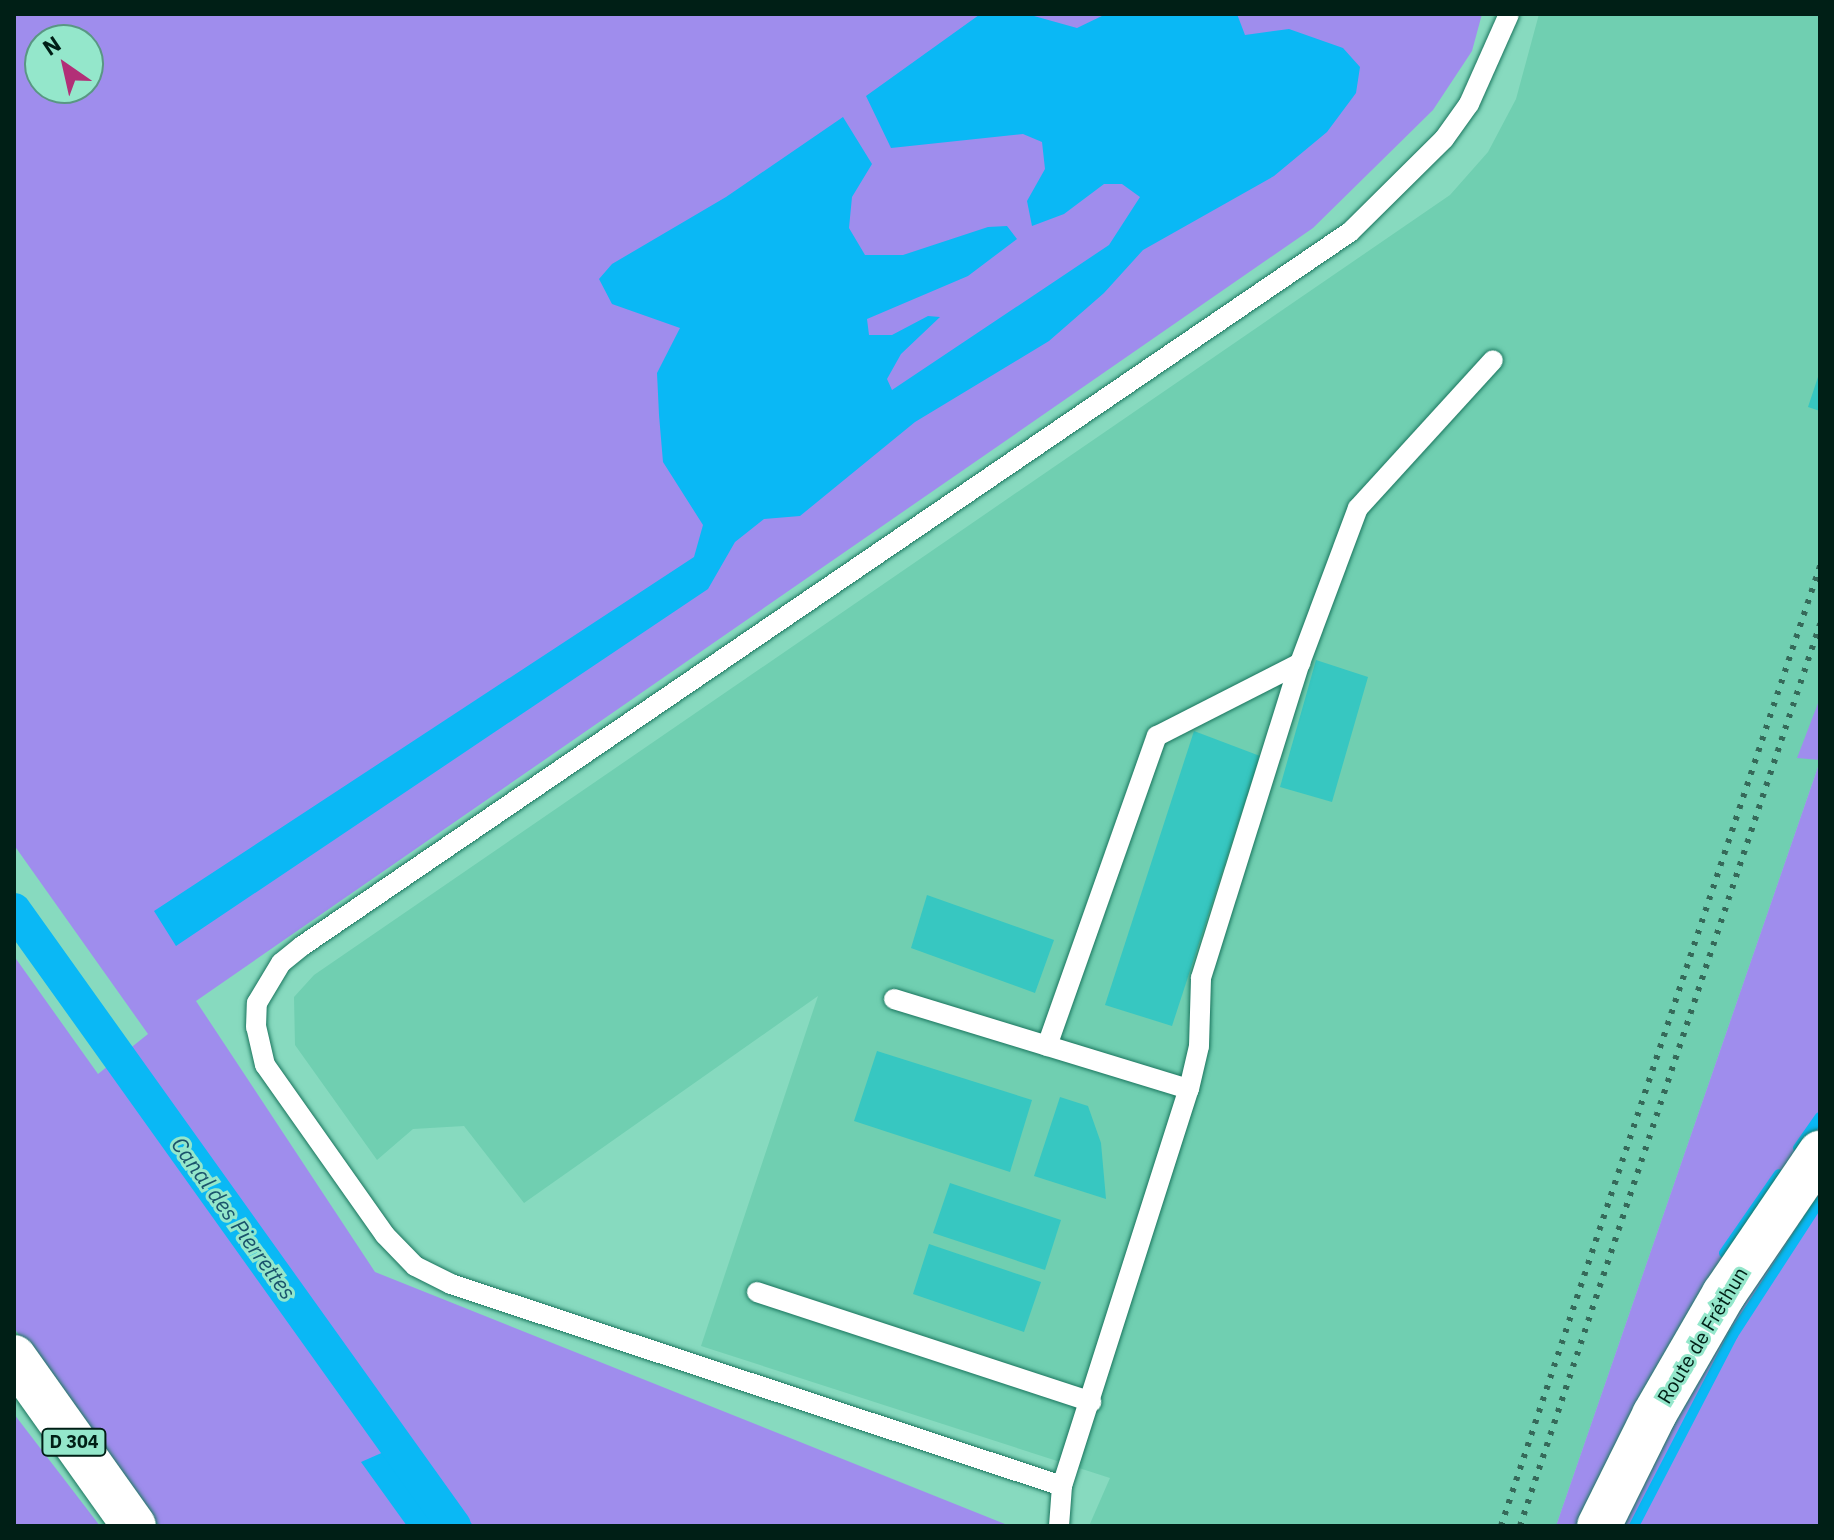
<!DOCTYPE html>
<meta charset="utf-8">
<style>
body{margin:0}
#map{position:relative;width:1834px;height:1540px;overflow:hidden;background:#87dabf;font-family:"IBM Plex Sans",sans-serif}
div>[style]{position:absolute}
.built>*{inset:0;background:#70cfb1}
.green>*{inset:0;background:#9f8ded}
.water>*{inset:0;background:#0ab8f5}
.stream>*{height:10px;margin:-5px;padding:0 5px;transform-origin:5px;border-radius:5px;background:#0ab8f5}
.canal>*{height:34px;margin:-17px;padding:0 17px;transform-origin:17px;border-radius:17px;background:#0ab8f5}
.building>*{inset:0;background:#37c7c1}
.roads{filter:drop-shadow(0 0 2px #1a755e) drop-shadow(0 0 2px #1a755e)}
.lane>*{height:20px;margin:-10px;padding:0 10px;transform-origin:10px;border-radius:10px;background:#fff}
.secondary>*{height:44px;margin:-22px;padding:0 22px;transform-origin:22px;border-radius:22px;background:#fff}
.primary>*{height:44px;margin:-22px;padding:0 22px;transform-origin:22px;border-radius:22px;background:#fff}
.rail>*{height:6px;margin-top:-3px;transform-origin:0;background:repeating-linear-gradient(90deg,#356959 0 4px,transparent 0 12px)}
span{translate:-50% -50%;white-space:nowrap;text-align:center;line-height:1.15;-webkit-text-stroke:6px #94e7cb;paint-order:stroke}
.shield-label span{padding:2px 6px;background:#94e7cb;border:2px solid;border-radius:6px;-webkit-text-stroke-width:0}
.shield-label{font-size:18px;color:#001f16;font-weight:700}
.street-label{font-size:20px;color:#001f16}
.water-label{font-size:22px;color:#1a536c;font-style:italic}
.frame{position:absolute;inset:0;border:16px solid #001f16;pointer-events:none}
.north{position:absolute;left:24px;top:24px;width:80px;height:80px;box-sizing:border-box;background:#94e7cb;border:2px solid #599783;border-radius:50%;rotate:326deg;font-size:22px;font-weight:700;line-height:32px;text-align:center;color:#001f16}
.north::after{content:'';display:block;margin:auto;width:28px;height:36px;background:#b22f77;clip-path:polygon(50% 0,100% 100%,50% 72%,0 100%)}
</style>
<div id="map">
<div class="built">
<i style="clip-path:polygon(1539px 14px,1820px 14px,1820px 761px,1556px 1526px,1089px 1526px,1110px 1478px,701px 1346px,818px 996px,524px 1203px,464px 1126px,413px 1129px,377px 1160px,295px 1045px,294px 997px,314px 975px,1450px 195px,1488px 152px,1516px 99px)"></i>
</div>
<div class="green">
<i style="clip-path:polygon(evenodd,14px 14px,1482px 14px,1472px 51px,1433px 110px,1313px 228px,196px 1001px,375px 1272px,1010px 1526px,159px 1526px,14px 1328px,14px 956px,98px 1074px,148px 1034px,14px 845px,14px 14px,40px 40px,88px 40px,88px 88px,40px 88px,40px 40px)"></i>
<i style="clip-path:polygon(1820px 698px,1820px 760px,1797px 758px)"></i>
<i style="clip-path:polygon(1820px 761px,1820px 1526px,1556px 1526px)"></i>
<i style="clip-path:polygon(14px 1414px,100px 1526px,14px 1526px)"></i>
</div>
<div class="water">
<i style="clip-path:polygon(1106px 14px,1237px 14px,1245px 35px,1289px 29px,1343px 48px,1360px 67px,1356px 93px,1327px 132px,1274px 176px,1143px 250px,1104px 293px,1049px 341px,915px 422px,800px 516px,764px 519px,735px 542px,708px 589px,176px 946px,154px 911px,694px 557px,703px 525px,663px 462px,659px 415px,657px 373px,680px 328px,612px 304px,599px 279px,612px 264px,726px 197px,843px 117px,872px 164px,852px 197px,849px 228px,865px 255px,903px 255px,988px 227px,1007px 226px,1017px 239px,968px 276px,867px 319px,869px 335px,892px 335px,928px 316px,940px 317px,901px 354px,887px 379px,892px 390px,1109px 245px,1140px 197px,1122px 184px,1104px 184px,1064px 214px,1032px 226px,1027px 201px,1045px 169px,1042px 142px,1023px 134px,891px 148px,866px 96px,979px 15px,1034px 16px,1077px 28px)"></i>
<i style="clip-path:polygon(411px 1440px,465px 1517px,474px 1526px,407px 1526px,361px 1462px)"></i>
</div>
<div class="stream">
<i style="left:1798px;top:1148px;width:38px;rotate:-55deg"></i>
<i style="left:1724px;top:1253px;width:96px;rotate:-55.2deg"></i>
<i style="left:1634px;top:1526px;width:215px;rotate:-62.6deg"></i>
<i style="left:1733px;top:1335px;width:160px;rotate:-57deg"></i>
</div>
<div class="canal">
<i style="left:14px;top:910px;width:757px;rotate:54.46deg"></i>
</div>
<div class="building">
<i style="clip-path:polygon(1820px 371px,1820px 411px,1808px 407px)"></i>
<i style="clip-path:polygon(1316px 660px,1368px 677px,1332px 802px,1280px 787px)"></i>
<i style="clip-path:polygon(1194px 731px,1260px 756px,1172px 1026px,1105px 1005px)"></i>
<i style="clip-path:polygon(927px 895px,1054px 940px,1035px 993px,911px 948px)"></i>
<i style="clip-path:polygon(877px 1051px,1032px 1100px,1010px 1172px,854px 1121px)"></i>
<i style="clip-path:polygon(1060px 1097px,1088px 1106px,1101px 1143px,1106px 1199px,1034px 1176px)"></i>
<i style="clip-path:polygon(950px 1183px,1061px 1220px,1045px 1270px,933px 1233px)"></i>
<i style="clip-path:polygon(929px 1244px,1041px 1282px,1024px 1332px,913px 1294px)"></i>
</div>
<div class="roads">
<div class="lane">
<i style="left:894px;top:999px;width:308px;rotate:17deg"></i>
<i style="left:1047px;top:1046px;width:329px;rotate:-70.5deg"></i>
<i style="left:1157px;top:736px;width:161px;rotate:-27deg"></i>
<i style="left:757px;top:1292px;width:352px;rotate:18.2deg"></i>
<i style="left:1062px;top:1486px;width:417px;rotate:-72.3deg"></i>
<i style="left:1189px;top:1089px;width:44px;rotate:-76.9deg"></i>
<i style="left:1199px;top:1046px;width:68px;rotate:-88.3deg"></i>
<i style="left:1201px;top:978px;width:330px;rotate:-72.6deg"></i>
<i style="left:1300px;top:663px;width:165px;rotate:-69.5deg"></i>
<i style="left:1358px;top:508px;width:200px;rotate:-47.6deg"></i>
<i style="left:1059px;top:1526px;width:40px;rotate:-85.7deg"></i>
<i style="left:1062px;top:1486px;width:644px;rotate:-161.71deg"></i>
<i style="left:451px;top:1284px;width:40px;rotate:-153.4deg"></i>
<i style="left:415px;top:1266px;width:43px;rotate:-134.1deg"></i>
<i style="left:385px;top:1235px;width:208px;rotate:-125.2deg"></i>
<i style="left:265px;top:1065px;width:39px;rotate:-103deg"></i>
<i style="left:256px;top:1027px;width:24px;rotate:-88deg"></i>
<i style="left:257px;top:1003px;width:47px;rotate:-59deg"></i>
<i style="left:281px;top:963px;width:27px;rotate:-39deg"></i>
<i style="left:302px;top:946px;width:1268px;rotate:-34.27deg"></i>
<i style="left:1350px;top:232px;width:132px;rotate:-44.7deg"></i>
<i style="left:1444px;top:139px;width:43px;rotate:-54.5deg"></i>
<i style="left:1469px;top:104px;width:98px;rotate:-66deg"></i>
</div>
<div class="secondary">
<i style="left:1599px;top:1526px;width:124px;rotate:-63.6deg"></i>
<i style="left:1654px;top:1415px;width:140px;rotate:-60deg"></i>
<i style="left:1724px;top:1294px;width:171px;rotate:-55.8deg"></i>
</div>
<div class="primary">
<i style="left:14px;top:1357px;width:207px;rotate:54.6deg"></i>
</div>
</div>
<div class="rail">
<i style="left:1501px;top:1526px;width:1012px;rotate:-71.62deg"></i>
<i style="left:1520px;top:1526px;width:951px;rotate:-71.6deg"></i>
</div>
<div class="shield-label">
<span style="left:74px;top:1442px">D 304</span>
</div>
<div class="street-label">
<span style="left:1702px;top:1335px;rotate:-59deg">Route de Fréthun</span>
</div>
<div class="water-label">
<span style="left:234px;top:1218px;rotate:54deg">Canal des Pierrettes</span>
</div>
<div class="frame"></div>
<div class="north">N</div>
</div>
